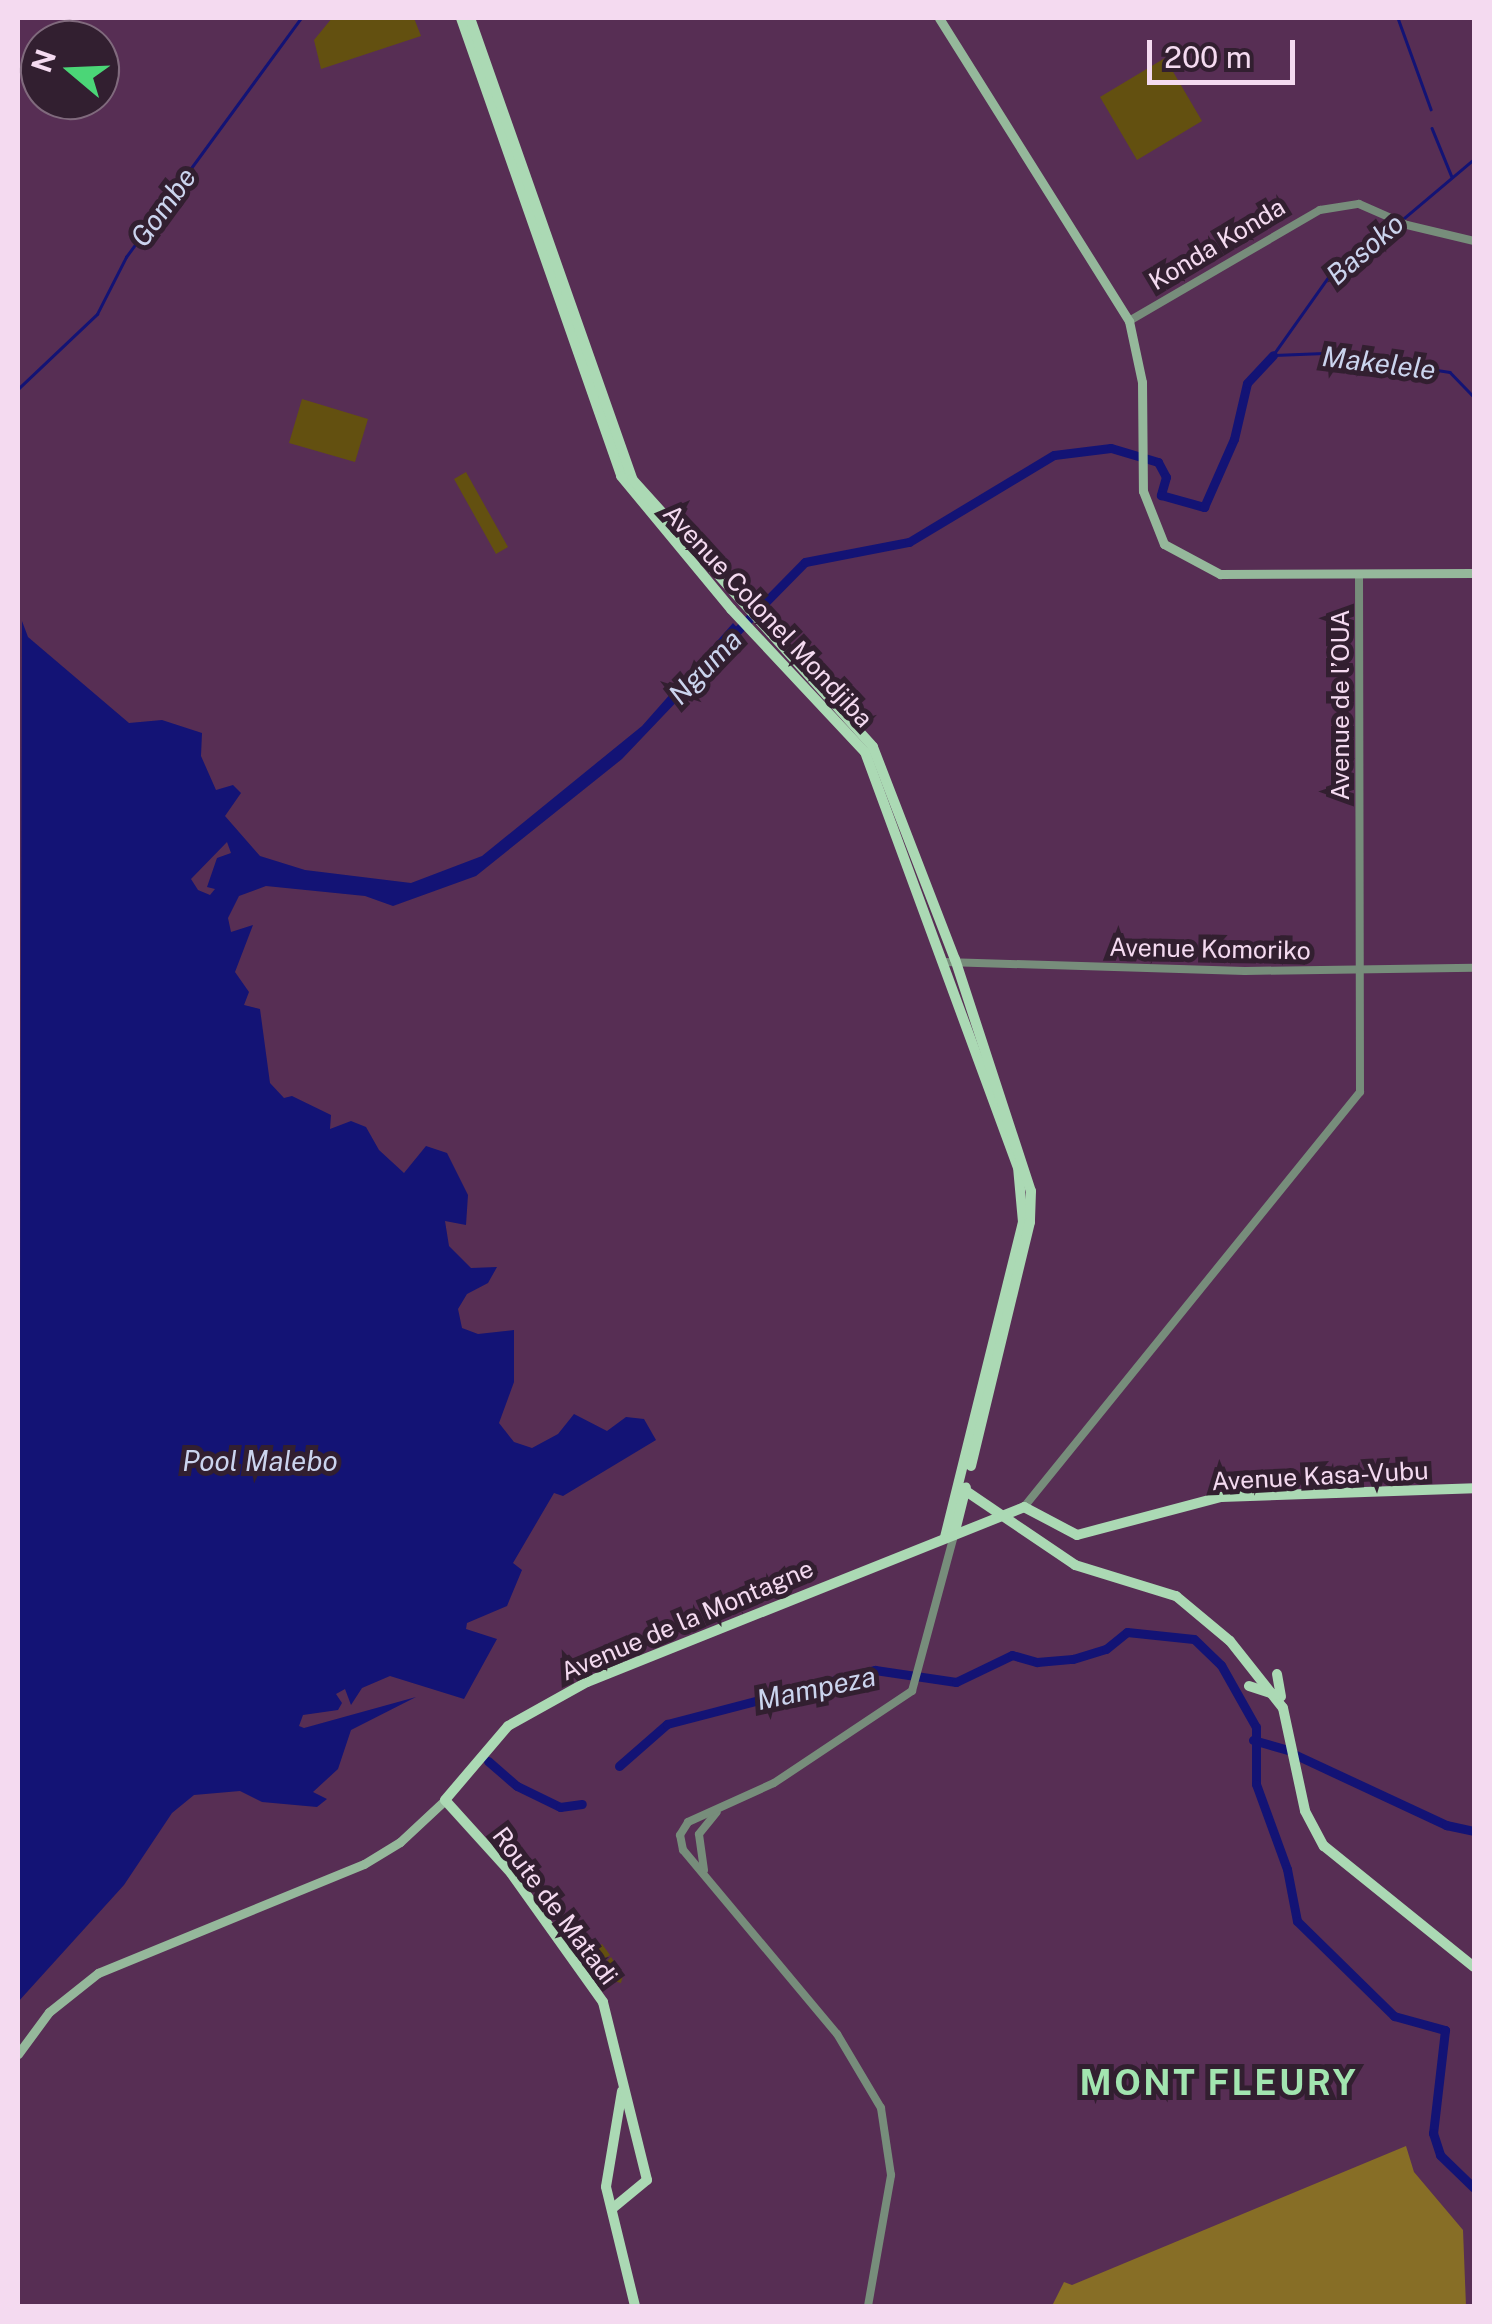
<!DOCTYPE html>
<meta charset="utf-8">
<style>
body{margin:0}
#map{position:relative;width:1492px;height:2324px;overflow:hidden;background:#572e54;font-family:"Public Sans",sans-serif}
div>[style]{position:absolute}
.green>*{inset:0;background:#635010}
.forest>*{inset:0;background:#876e26}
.water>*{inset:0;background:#131375}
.stream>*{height:2.5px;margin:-1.25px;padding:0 1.25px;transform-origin:1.25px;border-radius:1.25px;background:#131375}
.river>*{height:9px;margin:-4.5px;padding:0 4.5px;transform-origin:4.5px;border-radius:4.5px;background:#131375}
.tertiary>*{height:8px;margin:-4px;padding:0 4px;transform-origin:4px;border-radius:4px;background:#778d7b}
.secondary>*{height:9px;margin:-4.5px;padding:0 4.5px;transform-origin:4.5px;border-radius:4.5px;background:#95b89b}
.primary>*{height:10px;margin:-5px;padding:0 5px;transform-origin:5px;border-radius:5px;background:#abd9b4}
span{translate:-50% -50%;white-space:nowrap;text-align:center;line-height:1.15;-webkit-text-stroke:10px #321f30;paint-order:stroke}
.street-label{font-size:25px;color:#f4daf0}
.water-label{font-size:28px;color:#cbd4ee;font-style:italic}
.district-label{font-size:35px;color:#a2e5b0;font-weight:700;letter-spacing:2.5px}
.frame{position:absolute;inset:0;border:20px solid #f4daf0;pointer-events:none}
.north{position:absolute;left:20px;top:20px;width:100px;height:100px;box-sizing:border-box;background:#321f30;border:2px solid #806a7d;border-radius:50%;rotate:289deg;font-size:28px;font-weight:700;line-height:40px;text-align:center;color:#f4daf0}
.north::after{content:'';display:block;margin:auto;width:35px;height:45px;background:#4bd677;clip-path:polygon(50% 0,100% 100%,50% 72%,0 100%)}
.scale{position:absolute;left:1147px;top:40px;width:148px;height:45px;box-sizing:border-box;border:5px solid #f4daf0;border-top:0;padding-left:12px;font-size:30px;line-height:35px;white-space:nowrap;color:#f4daf0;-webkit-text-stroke:8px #321f30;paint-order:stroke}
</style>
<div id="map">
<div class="green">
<i style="clip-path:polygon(332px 18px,414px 18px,421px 36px,321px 69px,314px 40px)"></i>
<i style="clip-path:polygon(1165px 58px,1202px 121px,1137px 160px,1100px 97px)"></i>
<i style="clip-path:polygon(302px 399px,368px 419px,355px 462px,289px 443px)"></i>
<i style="clip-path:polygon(466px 472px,508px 547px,496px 554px,454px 479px)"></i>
<i style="clip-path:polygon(602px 1944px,610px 1955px,594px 1966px,599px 1970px,611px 1957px,623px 1975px,621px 1983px,603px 1978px,586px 1956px)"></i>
</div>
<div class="forest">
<i style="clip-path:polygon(1406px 2146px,1414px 2172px,1463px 2230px,1466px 2306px,1052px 2306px,1064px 2282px,1072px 2285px)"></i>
</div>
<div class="water">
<i style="clip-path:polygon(evenodd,22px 621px,28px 637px,129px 723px,162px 720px,202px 733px,201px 756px,216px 790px,233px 785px,241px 793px,225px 816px,260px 856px,305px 870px,411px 883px,482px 856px,642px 726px,733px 623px,742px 633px,622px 759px,476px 876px,393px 906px,365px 896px,266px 886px,239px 896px,228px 918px,231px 932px,253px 925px,235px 972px,249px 992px,244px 1005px,260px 1009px,270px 1083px,284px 1098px,292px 1096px,331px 1115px,330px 1129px,351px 1121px,366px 1127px,379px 1150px,404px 1173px,426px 1146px,447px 1153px,468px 1195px,466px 1225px,445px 1221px,449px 1246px,471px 1268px,497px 1267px,488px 1283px,467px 1294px,458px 1309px,462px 1328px,478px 1334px,514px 1330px,514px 1382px,499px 1423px,514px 1442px,532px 1448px,558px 1434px,574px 1414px,607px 1431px,626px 1417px,644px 1419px,656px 1440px,563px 1496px,554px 1493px,513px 1563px,522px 1570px,507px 1606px,467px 1623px,466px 1629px,497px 1639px,464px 1699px,390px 1676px,362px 1688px,351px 1705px,345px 1689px,336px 1694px,342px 1703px,338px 1710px,303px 1715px,299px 1726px,304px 1728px,416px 1697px,351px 1730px,338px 1769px,313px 1792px,327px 1799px,317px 1807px,262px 1802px,240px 1791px,194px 1795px,172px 1813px,124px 1885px,18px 2002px,22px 621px,227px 842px,231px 853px,217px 858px,207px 887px,215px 889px,210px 895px,198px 890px,191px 879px,227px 842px)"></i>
</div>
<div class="stream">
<i style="left:1398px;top:18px;width:97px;rotate:70.1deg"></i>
<i style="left:1432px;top:128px;width:53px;rotate:67.8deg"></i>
<i style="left:1403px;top:219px;width:93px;rotate:-40.2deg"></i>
<i style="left:1273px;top:355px;width:105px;rotate:-54.7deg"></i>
<i style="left:1334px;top:269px;width:77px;rotate:-35.5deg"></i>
<i style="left:1274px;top:355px;width:50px;rotate:-2.3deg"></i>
<i style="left:1324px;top:353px;width:127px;rotate:8.6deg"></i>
<i style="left:1450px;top:372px;width:35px;rotate:46deg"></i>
<i style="left:18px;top:389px;width:109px;rotate:-43.5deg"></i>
<i style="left:97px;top:314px;width:64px;rotate:-63deg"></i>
<i style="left:126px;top:257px;width:296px;rotate:-53.8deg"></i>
</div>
<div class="river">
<i style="left:732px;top:636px;width:104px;rotate:-45.4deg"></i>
<i style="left:805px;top:562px;width:106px;rotate:-10.9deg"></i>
<i style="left:909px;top:542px;width:169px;rotate:-31deg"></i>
<i style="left:1054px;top:455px;width:57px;rotate:-7deg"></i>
<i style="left:1111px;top:448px;width:49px;rotate:16.6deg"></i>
<i style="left:1158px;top:462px;width:17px;rotate:62deg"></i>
<i style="left:1166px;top:477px;width:19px;rotate:106deg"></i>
<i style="left:1161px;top:495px;width:45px;rotate:15.6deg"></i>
<i style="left:1204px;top:507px;width:74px;rotate:-66.2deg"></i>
<i style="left:1234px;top:439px;width:57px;rotate:-76.9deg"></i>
<i style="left:1247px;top:383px;width:38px;rotate:-47deg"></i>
<i style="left:1253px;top:1740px;width:35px;rotate:16deg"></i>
<i style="left:1296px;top:1755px;width:166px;rotate:25deg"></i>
<i style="left:1446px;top:1825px;width:29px;rotate:12deg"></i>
<i style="left:488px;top:1761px;width:38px;rotate:41deg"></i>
<i style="left:517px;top:1786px;width:48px;rotate:26deg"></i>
<i style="left:560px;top:1807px;width:22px;rotate:-8deg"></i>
<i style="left:619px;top:1766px;width:64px;rotate:-41.2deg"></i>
<i style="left:667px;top:1724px;width:215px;rotate:-14.6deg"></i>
<i style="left:875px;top:1670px;width:82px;rotate:8.4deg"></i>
<i style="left:956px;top:1682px;width:62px;rotate:-25.7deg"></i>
<i style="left:1012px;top:1655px;width:26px;rotate:16deg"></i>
<i style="left:1037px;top:1662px;width:36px;rotate:-5deg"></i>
<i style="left:1073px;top:1659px;width:34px;rotate:-17deg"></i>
<i style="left:1106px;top:1649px;width:27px;rotate:-39deg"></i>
<i style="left:1127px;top:1632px;width:67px;rotate:6deg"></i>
<i style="left:1194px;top:1639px;width:37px;rotate:44deg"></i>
<i style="left:1221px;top:1665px;width:71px;rotate:60.6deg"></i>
<i style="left:1256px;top:1727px;width:57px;rotate:90deg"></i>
<i style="left:1256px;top:1784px;width:90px;rotate:70deg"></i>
<i style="left:1287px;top:1869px;width:53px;rotate:79.1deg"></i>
<i style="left:1297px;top:1921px;width:136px;rotate:44.4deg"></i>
<i style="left:1394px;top:2016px;width:53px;rotate:15.4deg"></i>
<i style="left:1445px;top:2030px;width:104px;rotate:96.6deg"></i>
<i style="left:1433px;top:2133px;width:23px;rotate:72deg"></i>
<i style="left:1440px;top:2155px;width:47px;rotate:44.1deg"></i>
</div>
<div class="tertiary">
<i style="left:1129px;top:321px;width:221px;rotate:-30.2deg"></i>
<i style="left:1320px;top:210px;width:39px;rotate:-9deg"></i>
<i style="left:1359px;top:204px;width:52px;rotate:23.6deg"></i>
<i style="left:1407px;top:225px;width:69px;rotate:13.4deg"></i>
<i style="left:945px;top:962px;width:300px;rotate:1.7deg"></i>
<i style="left:1245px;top:971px;width:229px;rotate:-0.8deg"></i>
<i style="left:1024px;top:1507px;width:534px;rotate:-51.01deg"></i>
<i style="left:1360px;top:1092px;width:518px;rotate:-90.11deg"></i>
<i style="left:704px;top:1870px;width:36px;rotate:-98deg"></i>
<i style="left:699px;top:1834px;width:28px;rotate:-51deg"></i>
<i style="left:868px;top:2306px;width:133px;rotate:-80deg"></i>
<i style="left:891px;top:2175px;width:68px;rotate:-98.5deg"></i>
<i style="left:881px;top:2108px;width:86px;rotate:-120.7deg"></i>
<i style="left:837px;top:2034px;width:240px;rotate:-129.9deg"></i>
<i style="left:683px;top:1850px;width:15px;rotate:-101deg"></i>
<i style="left:680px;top:1835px;width:15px;rotate:-58deg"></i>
<i style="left:688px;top:1822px;width:94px;rotate:-24.4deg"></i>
<i style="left:774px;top:1783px;width:166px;rotate:-33.7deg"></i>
<i style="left:912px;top:1691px;width:162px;rotate:-74.9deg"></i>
</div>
<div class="secondary">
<i style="left:939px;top:18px;width:358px;rotate:57.9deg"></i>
<i style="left:1129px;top:321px;width:62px;rotate:78deg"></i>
<i style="left:1142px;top:382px;width:109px;rotate:89.5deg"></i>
<i style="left:1143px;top:491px;width:57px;rotate:68.4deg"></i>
<i style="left:1164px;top:544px;width:64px;rotate:28.2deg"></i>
<i style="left:1220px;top:574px;width:254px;rotate:-0.2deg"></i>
<i style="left:18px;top:2054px;width:52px;rotate:-53.6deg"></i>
<i style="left:49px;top:2012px;width:63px;rotate:-38.5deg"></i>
<i style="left:98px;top:1973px;width:287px;rotate:-22.3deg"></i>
<i style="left:364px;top:1864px;width:42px;rotate:-31.4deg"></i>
<i style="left:400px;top:1842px;width:62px;rotate:-43deg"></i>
</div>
<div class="primary">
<i style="left:461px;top:18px;width:485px;rotate:70.7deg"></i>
<i style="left:621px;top:476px;width:173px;rotate:50.4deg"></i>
<i style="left:731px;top:609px;width:196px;rotate:46.9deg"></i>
<i style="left:865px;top:752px;width:442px;rotate:69.8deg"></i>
<i style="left:1018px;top:1167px;width:55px;rotate:84.8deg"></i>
<i style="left:1023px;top:1222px;width:325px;rotate:103.9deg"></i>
<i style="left:470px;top:18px;width:489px;rotate:70.6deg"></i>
<i style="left:632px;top:479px;width:360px;rotate:48deg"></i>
<i style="left:873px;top:747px;width:227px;rotate:68.9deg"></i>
<i style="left:955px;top:959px;width:244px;rotate:71.9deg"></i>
<i style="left:1031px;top:1191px;width:31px;rotate:92deg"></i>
<i style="left:1030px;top:1222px;width:251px;rotate:103.6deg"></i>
<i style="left:960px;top:1487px;width:139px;rotate:34.1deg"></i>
<i style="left:1075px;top:1565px;width:106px;rotate:17.1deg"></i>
<i style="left:1176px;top:1596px;width:70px;rotate:39.8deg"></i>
<i style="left:1230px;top:1641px;width:85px;rotate:51.7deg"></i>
<i style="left:1283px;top:1708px;width:105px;rotate:77.9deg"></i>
<i style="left:1305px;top:1811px;width:40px;rotate:62deg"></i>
<i style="left:1324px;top:1846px;width:193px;rotate:38.9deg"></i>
<i style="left:954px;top:1535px;width:49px;rotate:-76deg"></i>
<i style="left:1277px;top:1674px;width:23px;rotate:80deg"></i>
<i style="left:1249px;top:1686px;width:28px;rotate:18deg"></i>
<i style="left:622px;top:2091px;width:97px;rotate:99.5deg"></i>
<i style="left:606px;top:2187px;width:122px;rotate:76.3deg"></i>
<i style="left:613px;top:2208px;width:44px;rotate:-39.5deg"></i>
<i style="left:647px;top:2180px;width:183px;rotate:-103.9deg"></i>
<i style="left:603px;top:2002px;width:158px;rotate:-125.5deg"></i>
<i style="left:511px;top:1873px;width:98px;rotate:-132.1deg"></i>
<i style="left:445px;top:1800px;width:97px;rotate:-49.6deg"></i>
<i style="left:508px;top:1726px;width:90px;rotate:-29.1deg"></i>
<i style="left:587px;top:1682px;width:471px;rotate:-21.8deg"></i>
<i style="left:1024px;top:1507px;width:60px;rotate:27.8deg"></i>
<i style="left:1077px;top:1535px;width:149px;rotate:-14.8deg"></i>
<i style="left:1221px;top:1497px;width:253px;rotate:-2deg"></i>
</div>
<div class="street-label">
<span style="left:1217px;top:244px;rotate:-31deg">Konda Konda</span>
<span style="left:768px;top:616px;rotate:47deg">Avenue Colonel Mondjiba</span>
<span style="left:1340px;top:705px;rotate:-90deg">Avenue de l’OUA</span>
<span style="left:1210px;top:949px;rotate:1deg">Avenue Komoriko</span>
<span style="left:1320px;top:1476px;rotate:-3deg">Avenue Kasa-Vubu</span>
<span style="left:687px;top:1620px;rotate:-23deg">Avenue de la Montagne</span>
<span style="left:555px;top:1906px;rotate:53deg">Route de Matadi</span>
</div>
<div class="water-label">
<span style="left:163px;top:207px;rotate:-54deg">Gombe</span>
<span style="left:1365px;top:249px;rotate:-41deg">Basoko</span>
<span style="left:1379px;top:363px;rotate:7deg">Makelele</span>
<span style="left:705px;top:667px;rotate:-46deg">Nguma</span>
<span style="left:260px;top:1461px">Pool Malebo</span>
<span style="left:816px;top:1688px;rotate:-12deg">Mampeza</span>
</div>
<div class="district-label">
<span style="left:1219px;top:2083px">MONT FLEURY</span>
</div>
<div class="frame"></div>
<div class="north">N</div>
<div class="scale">200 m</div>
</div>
